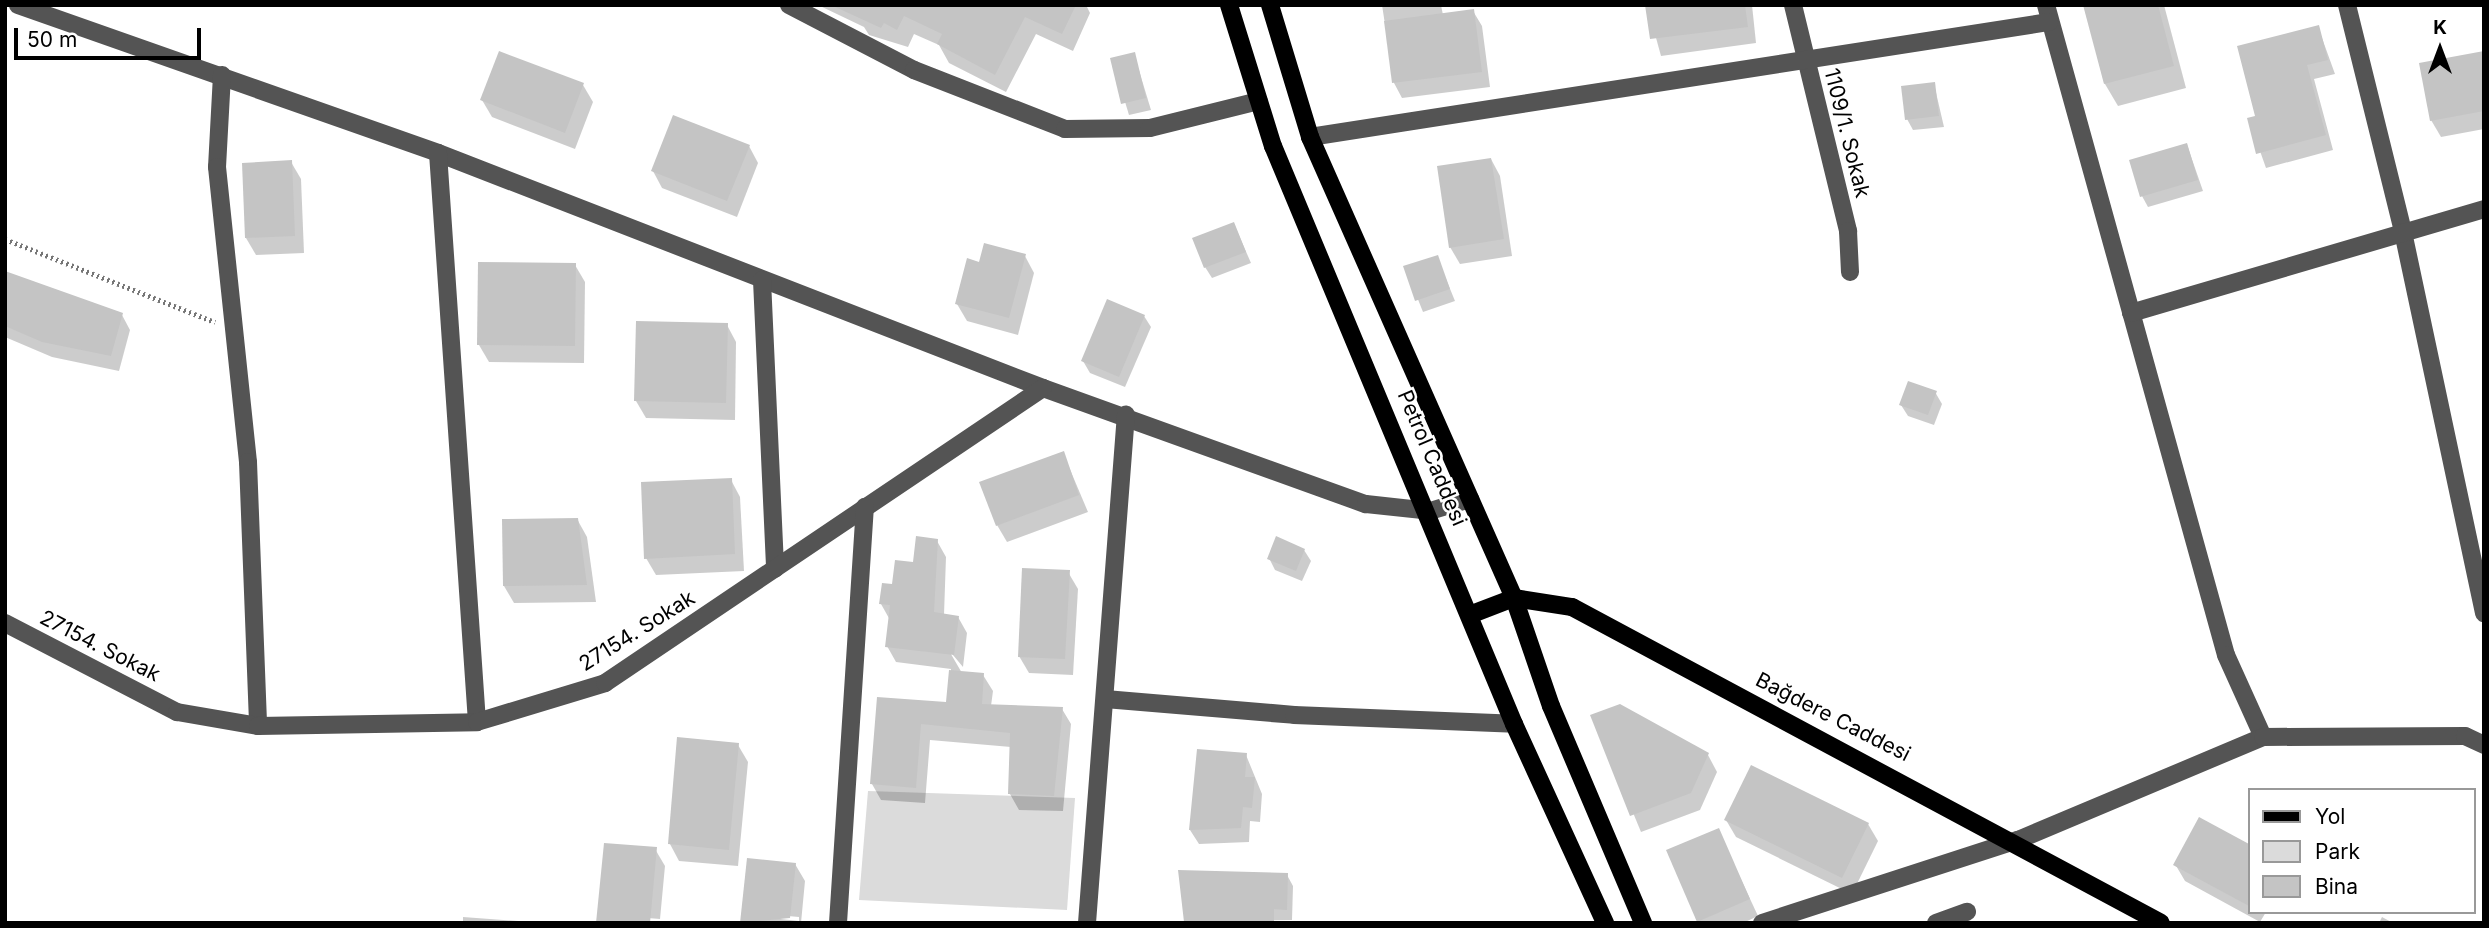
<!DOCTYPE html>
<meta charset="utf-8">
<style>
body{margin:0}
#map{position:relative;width:2489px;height:928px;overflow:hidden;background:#fff;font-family:Inter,sans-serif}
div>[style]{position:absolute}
.green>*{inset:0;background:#dbdbdb}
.shadow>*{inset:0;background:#0003}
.building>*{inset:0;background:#c4c4c4}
.path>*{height:4.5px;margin-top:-2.25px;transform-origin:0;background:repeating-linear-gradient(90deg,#767676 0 2px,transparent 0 5.5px)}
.minor>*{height:18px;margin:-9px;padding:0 9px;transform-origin:9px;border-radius:9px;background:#545454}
.major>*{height:18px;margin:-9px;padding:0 9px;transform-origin:9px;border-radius:9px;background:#000}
span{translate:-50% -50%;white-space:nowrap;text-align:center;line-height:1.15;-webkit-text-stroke:5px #fff;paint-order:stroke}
.street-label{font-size:21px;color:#000}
.frame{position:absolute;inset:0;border:7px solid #000;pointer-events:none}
.legend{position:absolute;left:2248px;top:788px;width:228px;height:126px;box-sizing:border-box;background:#fff;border:2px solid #999;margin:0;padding:9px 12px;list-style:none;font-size:21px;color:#000}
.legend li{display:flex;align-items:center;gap:14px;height:35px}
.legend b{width:35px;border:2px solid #999}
.north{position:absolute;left:2405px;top:14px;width:70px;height:70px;-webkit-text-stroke:5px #fff;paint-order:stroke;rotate:0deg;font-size:19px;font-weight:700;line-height:28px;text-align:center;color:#000}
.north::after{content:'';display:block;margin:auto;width:24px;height:32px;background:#000;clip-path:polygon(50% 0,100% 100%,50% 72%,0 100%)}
.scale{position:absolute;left:14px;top:28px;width:187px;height:32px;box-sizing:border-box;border:4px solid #000;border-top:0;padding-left:9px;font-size:21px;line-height:24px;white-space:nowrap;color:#000;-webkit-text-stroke:5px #fff;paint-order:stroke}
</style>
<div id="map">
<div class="green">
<i style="clip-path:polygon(868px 791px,1075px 798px,1067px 910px,859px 900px)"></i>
</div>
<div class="shadow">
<i style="clip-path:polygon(818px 5px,1086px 5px,1090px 13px,1073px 51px,1036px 34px,1006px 92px,949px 63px,939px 45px,914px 34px,908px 47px,869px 35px,864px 27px)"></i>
<i style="clip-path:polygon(1382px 5px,1441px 5px,1443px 15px,1473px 11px,1482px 26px,1490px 87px,1402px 98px,1394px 83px)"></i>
<i style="clip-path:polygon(1647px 5px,1752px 5px,1756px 43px,1661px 56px)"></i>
<i style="clip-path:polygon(2085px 5px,2164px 5px,2186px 88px,2118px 106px,2105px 84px)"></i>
<i style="clip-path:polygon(2318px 27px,2335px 74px,2314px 79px,2333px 150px,2266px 168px,2249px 120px,2257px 117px)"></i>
<i style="clip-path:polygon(2484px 53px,2484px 129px,2441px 137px,2431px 120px)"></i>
<i style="clip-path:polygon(1134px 54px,1151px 110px,1129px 115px,1112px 59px)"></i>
<i style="clip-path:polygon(1934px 84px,1944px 127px,1913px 130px,1907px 119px)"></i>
<i style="clip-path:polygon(583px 85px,593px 102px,575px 149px,492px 117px,482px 100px)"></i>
<i style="clip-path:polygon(2187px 145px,2203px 191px,2148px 207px,2142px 196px)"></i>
<i style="clip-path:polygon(749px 146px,758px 163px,737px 217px,662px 188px,653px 171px)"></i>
<i style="clip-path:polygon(1491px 159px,1500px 176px,1512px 256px,1460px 264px,1450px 247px)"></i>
<i style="clip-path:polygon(291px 162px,301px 179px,304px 253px,256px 255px,246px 238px)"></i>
<i style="clip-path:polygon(1234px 224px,1251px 263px,1212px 278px,1205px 267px)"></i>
<i style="clip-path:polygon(1025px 256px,1034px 273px,1018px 335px,967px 321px,957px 304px)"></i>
<i style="clip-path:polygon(1437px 257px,1455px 301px,1423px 312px,1405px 267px)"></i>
<i style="clip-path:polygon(575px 265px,585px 282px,584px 363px,489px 362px,479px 345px)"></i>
<i style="clip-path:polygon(5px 273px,122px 315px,130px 330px,119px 371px,52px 357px,5px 337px)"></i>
<i style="clip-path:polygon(1144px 316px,1151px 327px,1125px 387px,1090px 373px,1083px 361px)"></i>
<i style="clip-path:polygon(727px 325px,736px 342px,735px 420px,646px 418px,636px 401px)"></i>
<i style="clip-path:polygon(1935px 392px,1942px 404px,1934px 425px,1908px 416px,1901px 405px)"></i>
<i style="clip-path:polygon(1063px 453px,1088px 512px,1007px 542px,997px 525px)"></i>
<i style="clip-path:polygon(731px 480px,740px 497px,744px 571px,656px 575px,646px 558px)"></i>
<i style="clip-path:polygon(577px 519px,587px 537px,596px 602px,514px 603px,504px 586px)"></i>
<i style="clip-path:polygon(937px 541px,946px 557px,944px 615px,958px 617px,967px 633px,963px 667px,948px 649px,962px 673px,983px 675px,993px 691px,991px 706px,1062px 709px,1071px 724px,1063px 811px,1019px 810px,1010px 794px,1011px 747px,930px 740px,925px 803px,881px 800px,872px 784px,879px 698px,948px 704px,951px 669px,896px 662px,887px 646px,890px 620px,881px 604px)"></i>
<i style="clip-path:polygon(1304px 550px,1311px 561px,1302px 581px,1275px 570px,1269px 558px)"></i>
<i style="clip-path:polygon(1068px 572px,1078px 589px,1073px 675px,1029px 673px,1019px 656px)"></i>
<i style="clip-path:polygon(1593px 716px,1708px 755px,1717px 772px,1700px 810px,1641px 832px)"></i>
<i style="clip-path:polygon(738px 745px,748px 762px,738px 866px,679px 861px,670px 844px)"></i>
<i style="clip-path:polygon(1246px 755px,1262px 794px,1260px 822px,1250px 821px,1249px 842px,1199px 844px,1190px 830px)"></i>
<i style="clip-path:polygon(2200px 819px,2249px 846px,2249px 912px,2266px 912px,2260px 922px,2185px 881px,2175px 864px)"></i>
<i style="clip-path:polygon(1726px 820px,1868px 824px,1878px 841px,1852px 894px,1736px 837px)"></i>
<i style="clip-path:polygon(1718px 830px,1758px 916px,1743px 923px,1700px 923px,1668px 851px)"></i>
<i style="clip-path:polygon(655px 849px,665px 866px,660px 919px,610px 915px)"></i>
<i style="clip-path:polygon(evenodd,795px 864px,805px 881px,801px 923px,748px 923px,743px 913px,795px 864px,752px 913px,799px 917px,799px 921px,752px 916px,752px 913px)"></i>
<i style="clip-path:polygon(1287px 875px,1293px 886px,1292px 920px,1185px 921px)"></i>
<i style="clip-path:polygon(463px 917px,546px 923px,463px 923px)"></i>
<i style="clip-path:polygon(2382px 917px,2393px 923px,2379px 923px)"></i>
</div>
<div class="building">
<i style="clip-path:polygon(831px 5px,1076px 5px,1062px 34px,1025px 17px,995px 75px,937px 44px,942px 34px,904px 16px,897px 30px,884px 23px,881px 28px)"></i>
<i style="clip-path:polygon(1645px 5px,1745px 5px,1748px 27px,1650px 39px)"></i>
<i style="clip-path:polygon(2083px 5px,2158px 5px,2174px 66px,2104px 84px)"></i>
<i style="clip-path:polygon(1474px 9px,1482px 72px,1392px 83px,1384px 21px)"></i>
<i style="clip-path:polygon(2319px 25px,2328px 60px,2307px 65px,2326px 135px,2256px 154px,2247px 118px,2255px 116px,2237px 46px)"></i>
<i style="clip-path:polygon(499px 51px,584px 83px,565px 133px,480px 100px)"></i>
<i style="clip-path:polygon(2484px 51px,2484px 111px,2430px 121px,2419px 63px)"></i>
<i style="clip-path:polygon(1135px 52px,1146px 98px,1121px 104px,1110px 58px)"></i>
<i style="clip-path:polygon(1935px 82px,1939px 116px,1905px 120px,1901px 86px)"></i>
<i style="clip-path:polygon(673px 115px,750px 145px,727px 201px,651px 171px)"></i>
<i style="clip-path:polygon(2187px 143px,2198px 180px,2140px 197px,2129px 160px)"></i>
<i style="clip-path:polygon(1491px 158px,1504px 239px,1449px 248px,1437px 166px)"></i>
<i style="clip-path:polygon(292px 160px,295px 236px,245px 238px,242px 163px)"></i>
<i style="clip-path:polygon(1234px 222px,1246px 252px,1204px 268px,1192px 238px)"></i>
<i style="clip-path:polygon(984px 243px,1026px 254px,1009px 318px,955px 304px,967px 258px,979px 262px)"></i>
<i style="clip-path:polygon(1438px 255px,1450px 289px,1415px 301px,1403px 266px)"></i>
<i style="clip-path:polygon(478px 262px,576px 263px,575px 346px,477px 345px)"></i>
<i style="clip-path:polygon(5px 271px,123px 313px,111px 356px,42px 342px,5px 326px)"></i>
<i style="clip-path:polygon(1107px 299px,1145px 315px,1119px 377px,1081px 361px)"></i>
<i style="clip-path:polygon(636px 321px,728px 323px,726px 403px,634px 401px)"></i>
<i style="clip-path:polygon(1908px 381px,1937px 391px,1928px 415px,1899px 405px)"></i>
<i style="clip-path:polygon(1064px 451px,1079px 495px,996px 526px,979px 482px)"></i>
<i style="clip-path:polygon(732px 478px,735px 554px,644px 559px,641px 482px)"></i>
<i style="clip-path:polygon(578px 518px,587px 585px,503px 586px,502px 519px)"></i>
<i style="clip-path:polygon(916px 536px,938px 539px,934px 612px,959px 616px,954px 655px,885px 647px,890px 605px,879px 604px,882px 583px,892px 584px,895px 560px,913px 562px)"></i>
<i style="clip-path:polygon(1276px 536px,1305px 549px,1296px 571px,1267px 559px)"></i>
<i style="clip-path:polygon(1022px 568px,1070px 570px,1065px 659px,1018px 657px)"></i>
<i style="clip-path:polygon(949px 670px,984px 673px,982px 704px,1063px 707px,1054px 796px,1008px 794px,1010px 733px,921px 724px,916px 788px,870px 784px,877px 697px,946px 702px)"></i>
<i style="clip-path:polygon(1620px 704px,1709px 753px,1691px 793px,1630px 816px,1590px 715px)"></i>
<i style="clip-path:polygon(677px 737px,739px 743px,729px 850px,668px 844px)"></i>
<i style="clip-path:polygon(1197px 749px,1247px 753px,1245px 777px,1255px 777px,1252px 808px,1243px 807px,1241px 828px,1189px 830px)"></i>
<i style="clip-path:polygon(1751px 765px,1869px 823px,1842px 878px,1724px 820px)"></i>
<i style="clip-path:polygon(2199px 817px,2249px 844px,2249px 906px,2173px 865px)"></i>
<i style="clip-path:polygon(1719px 828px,1750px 899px,1697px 922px,1666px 850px)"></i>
<i style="clip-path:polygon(604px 843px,657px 847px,650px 923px,596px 923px)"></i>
<i style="clip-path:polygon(747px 858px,796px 863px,790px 918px,740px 923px)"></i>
<i style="clip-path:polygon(1178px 870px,1288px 873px,1287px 910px,1274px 909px,1274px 921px,1184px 922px)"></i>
</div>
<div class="path">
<i style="left:5px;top:239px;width:226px;rotate:21.6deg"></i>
</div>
<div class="minor">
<i style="left:18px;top:5px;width:445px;rotate:19.4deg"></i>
<i style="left:438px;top:153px;width:649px;rotate:21.23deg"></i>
<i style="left:1043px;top:388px;width:343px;rotate:19.8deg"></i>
<i style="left:1366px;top:504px;width:64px;rotate:6.2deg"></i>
<i style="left:1430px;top:511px;width:42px;rotate:-16.7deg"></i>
<i style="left:789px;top:5px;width:141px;rotate:27.5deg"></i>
<i style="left:914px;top:70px;width:162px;rotate:21.3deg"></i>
<i style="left:1065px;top:129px;width:85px;rotate:-0.7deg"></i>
<i style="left:1150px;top:128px;width:112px;rotate:-13.9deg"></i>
<i style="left:1793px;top:5px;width:233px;rotate:76.3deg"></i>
<i style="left:1848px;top:231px;width:41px;rotate:87.2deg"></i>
<i style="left:2046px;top:5px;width:674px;rotate:74.52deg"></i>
<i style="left:2226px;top:655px;width:90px;rotate:65.7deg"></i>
<i style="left:2347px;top:5px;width:234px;rotate:76.1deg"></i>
<i style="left:2403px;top:232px;width:390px;rotate:78deg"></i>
<i style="left:222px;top:75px;width:92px;rotate:93.1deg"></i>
<i style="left:217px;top:167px;width:297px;rotate:84deg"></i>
<i style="left:248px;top:462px;width:264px;rotate:87.8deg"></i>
<i style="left:1310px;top:137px;width:748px;rotate:-8.85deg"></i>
<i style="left:438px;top:153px;width:570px;rotate:86.08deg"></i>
<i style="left:762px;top:280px;width:289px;rotate:87.4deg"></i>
<i style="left:2131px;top:313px;width:368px;rotate:-16.4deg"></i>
<i style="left:5px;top:623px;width:194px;rotate:27.4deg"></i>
<i style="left:177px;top:712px;width:82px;rotate:9.8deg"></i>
<i style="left:258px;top:726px;width:219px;rotate:-1deg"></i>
<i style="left:477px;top:722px;width:134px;rotate:-16.9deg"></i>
<i style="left:605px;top:683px;width:528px;rotate:-33.96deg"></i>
<i style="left:1105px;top:699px;width:190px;rotate:4.8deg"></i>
<i style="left:1294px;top:715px;width:220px;rotate:2.3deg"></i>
<i style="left:838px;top:923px;width:417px;rotate:-86.3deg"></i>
<i style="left:1087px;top:923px;width:510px;rotate:-85.62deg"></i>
<i style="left:1762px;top:923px;width:269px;rotate:-18deg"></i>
<i style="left:2018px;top:840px;width:266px;rotate:-22.8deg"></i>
<i style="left:2263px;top:737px;width:202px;rotate:-0.3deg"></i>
<i style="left:2465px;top:736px;width:21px;rotate:25deg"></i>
<i style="left:1936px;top:923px;width:33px;rotate:-20deg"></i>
</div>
<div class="major">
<i style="left:1229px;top:5px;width:148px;rotate:72.7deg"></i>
<i style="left:1273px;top:146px;width:626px;rotate:67.37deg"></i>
<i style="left:1514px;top:724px;width:219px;rotate:65.4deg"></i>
<i style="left:1270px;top:5px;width:138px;rotate:73.1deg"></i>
<i style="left:1310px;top:137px;width:504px;rotate:66.13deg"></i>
<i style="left:1514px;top:598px;width:114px;rotate:71.1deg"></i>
<i style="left:1551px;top:706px;width:236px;rotate:67deg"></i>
<i style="left:1472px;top:614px;width:45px;rotate:-20.9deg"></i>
<i style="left:1514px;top:598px;width:59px;rotate:8.8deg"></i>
<i style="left:1572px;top:607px;width:668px;rotate:28.21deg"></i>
</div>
<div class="street-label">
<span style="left:1847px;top:133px;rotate:76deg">1109/1. Sokak</span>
<span style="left:1432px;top:458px;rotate:67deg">Petrol Caddesi</span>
<span style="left:637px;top:631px;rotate:-32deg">27154. Sokak</span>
<span style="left:100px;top:646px;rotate:27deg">27154. Sokak</span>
<span style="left:1833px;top:717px;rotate:27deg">Bağdere Caddesi</span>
</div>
<div class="frame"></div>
<ul class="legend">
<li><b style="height:9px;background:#000"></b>Yol</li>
<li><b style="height:19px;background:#dbdbdb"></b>Park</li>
<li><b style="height:19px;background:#c4c4c4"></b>Bina</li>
</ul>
<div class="north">K</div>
<div class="scale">50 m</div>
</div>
